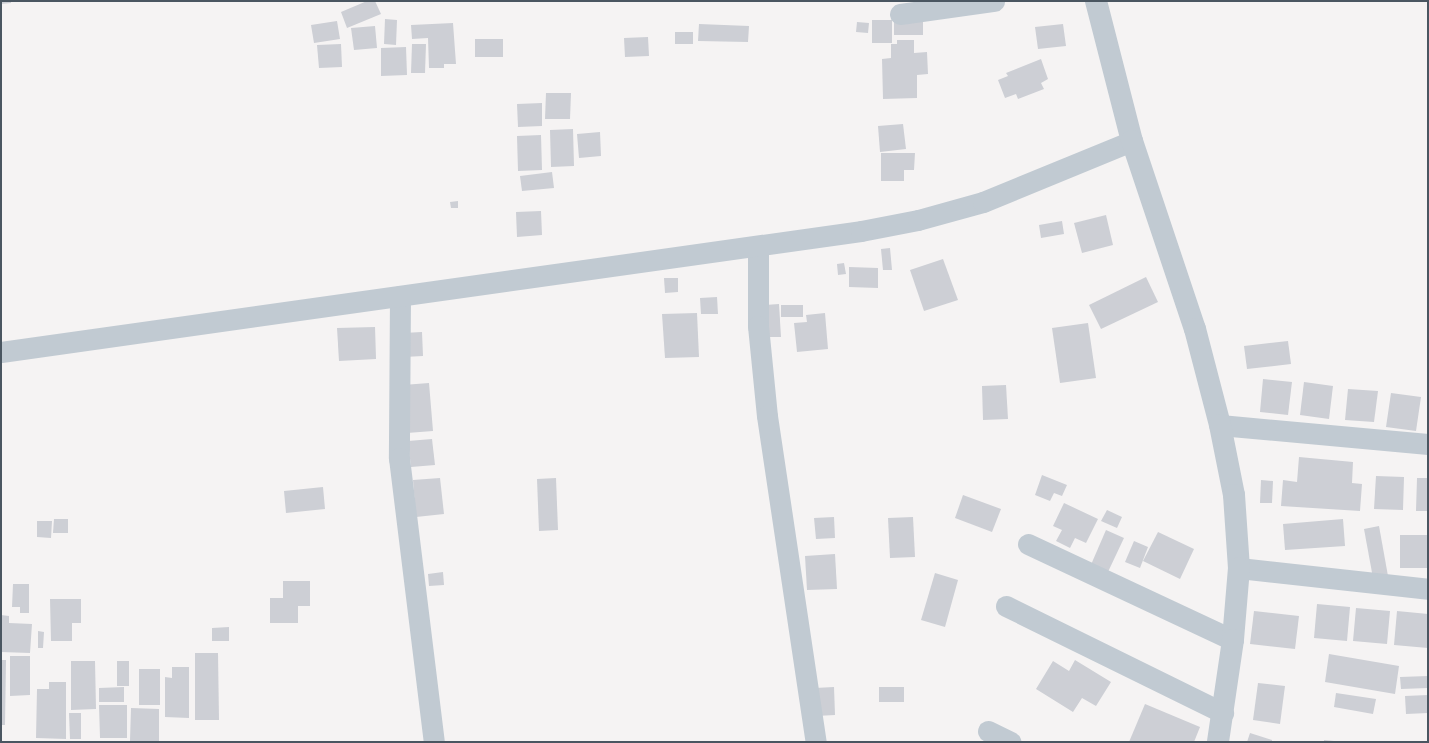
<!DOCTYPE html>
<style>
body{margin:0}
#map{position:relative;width:1429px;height:743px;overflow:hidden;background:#f5f3f3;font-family:Rubik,sans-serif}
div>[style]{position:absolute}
.building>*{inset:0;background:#cdcfd5}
.minor>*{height:21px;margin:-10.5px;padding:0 10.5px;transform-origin:10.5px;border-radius:10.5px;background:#c1cad2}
.tertiary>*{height:22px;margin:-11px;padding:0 11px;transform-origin:11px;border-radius:11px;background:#c1cad2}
span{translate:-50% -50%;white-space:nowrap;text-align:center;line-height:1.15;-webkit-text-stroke:3.5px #fff;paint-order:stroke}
.frame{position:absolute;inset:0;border:2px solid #4a5661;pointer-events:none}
</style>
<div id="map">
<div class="building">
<i style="clip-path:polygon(1px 1px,11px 1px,11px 3px,1px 4px)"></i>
<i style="clip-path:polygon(367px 1px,375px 1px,381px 14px,347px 28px,341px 12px)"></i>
<i style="clip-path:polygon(894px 18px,923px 18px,923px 35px,894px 35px)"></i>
<i style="clip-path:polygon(385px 19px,397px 20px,396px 45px,384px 44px)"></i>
<i style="clip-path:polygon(872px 20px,892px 20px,892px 43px,872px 43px)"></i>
<i style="clip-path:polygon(337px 21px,340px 39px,314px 43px,311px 25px)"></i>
<i style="clip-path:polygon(857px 22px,869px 23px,868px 33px,856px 32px)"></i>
<i style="clip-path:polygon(453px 23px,456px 64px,444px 64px,444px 68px,429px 68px,428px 38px,412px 39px,411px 25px)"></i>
<i style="clip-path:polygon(699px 24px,749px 26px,748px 42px,698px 41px)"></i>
<i style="clip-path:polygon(1063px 24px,1066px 46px,1038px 49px,1035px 27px)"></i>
<i style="clip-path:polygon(375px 26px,377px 48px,354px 50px,351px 28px)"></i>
<i style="clip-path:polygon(675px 32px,693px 32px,693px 44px,675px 44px)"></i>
<i style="clip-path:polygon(648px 37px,649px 56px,625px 57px,624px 38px)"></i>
<i style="clip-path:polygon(475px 39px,503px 39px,503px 57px,475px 57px)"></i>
<i style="clip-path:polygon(897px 40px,914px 40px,914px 53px,927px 52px,928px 74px,917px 75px,917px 98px,883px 99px,882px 59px,891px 58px,891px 44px,897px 44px)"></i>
<i style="clip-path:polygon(341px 44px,342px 67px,319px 68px,317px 45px)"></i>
<i style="clip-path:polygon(412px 44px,426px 44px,425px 73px,411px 73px)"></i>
<i style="clip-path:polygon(406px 47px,407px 75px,381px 76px,381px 48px)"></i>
<i style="clip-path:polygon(1041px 59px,1048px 79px,1041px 83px,1044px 89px,1018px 99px,1016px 94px,1005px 98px,998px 80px,1008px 76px,1006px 73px)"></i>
<i style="clip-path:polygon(546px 93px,571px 93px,570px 119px,545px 119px)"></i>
<i style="clip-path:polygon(542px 103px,542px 126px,518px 127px,517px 104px)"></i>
<i style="clip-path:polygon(903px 124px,906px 149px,880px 152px,878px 126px)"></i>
<i style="clip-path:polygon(573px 129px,574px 166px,551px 167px,550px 130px)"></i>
<i style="clip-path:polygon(600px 132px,601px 156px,579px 158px,577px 134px)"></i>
<i style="clip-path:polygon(541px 135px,542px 170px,518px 171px,517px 136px)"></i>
<i style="clip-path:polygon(881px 153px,915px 153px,914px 170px,904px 170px,904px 181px,881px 181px)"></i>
<i style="clip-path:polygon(552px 172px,554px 188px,522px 191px,520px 176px)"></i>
<i style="clip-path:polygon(458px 201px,458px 208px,451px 208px,450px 202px)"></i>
<i style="clip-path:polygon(541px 211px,542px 235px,517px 237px,516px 212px)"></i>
<i style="clip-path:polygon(1106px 215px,1113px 245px,1082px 253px,1074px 223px)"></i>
<i style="clip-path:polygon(1062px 221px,1064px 234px,1041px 238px,1039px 225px)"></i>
<i style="clip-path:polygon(890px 248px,892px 270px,883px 270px,881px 249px)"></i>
<i style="clip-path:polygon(943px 259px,958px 300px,924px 311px,910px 270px)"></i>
<i style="clip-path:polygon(844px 263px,846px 274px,838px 275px,837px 264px)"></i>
<i style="clip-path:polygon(849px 267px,878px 268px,878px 288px,849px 287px)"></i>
<i style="clip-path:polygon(1146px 277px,1158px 302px,1101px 329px,1089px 305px)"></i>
<i style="clip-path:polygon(664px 278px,678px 278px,678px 292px,665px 293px)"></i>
<i style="clip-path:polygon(717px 297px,718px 314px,701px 314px,700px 298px)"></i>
<i style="clip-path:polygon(779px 304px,781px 337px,767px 337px,765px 305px)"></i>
<i style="clip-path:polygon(781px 305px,803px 305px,803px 317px,781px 317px)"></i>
<i style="clip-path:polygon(697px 313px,699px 357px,665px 358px,662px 314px)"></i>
<i style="clip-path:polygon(825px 313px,828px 349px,797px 352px,794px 323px,807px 322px,806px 315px)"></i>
<i style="clip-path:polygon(1088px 323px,1096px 378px,1060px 383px,1052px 328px)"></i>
<i style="clip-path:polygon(375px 327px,376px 359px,339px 361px,337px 328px)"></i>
<i style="clip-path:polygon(422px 332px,423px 356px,404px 357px,403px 333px)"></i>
<i style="clip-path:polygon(1288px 341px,1291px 364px,1247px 369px,1244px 346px)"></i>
<i style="clip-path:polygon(1263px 379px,1292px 382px,1288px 415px,1260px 412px)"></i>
<i style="clip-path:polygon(1304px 382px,1333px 386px,1329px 419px,1300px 415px)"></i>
<i style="clip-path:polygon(429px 383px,433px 431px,407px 433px,403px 385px)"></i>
<i style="clip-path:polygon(1006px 385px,1008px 419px,983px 420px,982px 386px)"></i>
<i style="clip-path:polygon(1348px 389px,1378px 391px,1374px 422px,1345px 420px)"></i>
<i style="clip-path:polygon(1391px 393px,1421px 397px,1416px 431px,1386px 427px)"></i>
<i style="clip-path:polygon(432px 439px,435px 465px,411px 467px,408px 441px)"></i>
<i style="clip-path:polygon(1299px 457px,1353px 462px,1352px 483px,1362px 484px,1360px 511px,1281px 506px,1283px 480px,1297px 482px)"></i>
<i style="clip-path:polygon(1042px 475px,1067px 485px,1062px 496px,1054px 493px,1050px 501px,1035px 495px)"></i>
<i style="clip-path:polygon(1376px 476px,1404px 477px,1403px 510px,1374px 509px)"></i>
<i style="clip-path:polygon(440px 478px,444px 514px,416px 517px,413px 480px)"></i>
<i style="clip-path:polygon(556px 478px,558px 530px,539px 531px,537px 479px)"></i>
<i style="clip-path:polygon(1417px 478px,1428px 478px,1428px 511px,1416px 511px)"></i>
<i style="clip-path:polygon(1261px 480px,1273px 481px,1272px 503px,1260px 503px)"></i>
<i style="clip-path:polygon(323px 487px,325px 509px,286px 513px,284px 491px)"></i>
<i style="clip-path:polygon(963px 495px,1001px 509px,992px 532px,955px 518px)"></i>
<i style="clip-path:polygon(1064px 503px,1098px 519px,1086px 543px,1075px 538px,1070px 548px,1056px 541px,1062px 530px,1053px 526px)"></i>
<i style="clip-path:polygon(1107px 510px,1122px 517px,1117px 528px,1101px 521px)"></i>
<i style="clip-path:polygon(834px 517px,835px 538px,816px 539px,814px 518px)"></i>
<i style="clip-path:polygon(913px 517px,915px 557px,890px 558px,888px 518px)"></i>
<i style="clip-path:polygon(54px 519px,68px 519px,68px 533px,53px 533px)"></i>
<i style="clip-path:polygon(1343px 519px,1345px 546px,1285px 550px,1283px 524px)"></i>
<i style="clip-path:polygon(37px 521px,52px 521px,51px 538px,37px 537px)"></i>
<i style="clip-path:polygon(1379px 526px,1388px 576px,1373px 578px,1364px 529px)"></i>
<i style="clip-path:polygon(1106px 530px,1124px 538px,1107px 574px,1090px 567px)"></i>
<i style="clip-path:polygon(1158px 532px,1194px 549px,1180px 579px,1143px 561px)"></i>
<i style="clip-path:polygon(1400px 535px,1428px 535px,1428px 568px,1400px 568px)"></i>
<i style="clip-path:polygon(1134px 541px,1148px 547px,1140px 568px,1125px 562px)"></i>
<i style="clip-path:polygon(835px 554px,837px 589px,807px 590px,805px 556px)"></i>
<i style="clip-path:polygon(443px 572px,444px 585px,429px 586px,428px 574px)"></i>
<i style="clip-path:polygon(935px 573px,958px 580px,945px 627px,921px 620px)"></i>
<i style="clip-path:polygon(283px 581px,310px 581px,310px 606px,298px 606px,298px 623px,270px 623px,270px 598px,283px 598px)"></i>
<i style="clip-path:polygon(13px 584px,29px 584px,29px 613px,20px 613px,20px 607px,12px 607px)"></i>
<i style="clip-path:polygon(50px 599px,81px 599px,81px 623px,72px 623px,72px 641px,51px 641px)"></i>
<i style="clip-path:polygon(1317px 604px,1350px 607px,1347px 641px,1314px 638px)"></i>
<i style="clip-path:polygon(1356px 608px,1390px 611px,1387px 644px,1353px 641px)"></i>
<i style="clip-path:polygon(1254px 611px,1299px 616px,1295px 649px,1250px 644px)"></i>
<i style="clip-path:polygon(1397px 611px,1428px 614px,1428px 648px,1394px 645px)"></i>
<i style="clip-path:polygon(1px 615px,9px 616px,9px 623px,32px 624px,30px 653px,1px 652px)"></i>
<i style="clip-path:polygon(229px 627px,229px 641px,212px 641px,212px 628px)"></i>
<i style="clip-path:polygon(38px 631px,44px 632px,43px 648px,38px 648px)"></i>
<i style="clip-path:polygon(195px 653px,218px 653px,219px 720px,195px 720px)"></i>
<i style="clip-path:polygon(1329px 654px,1399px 666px,1395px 694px,1325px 682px)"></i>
<i style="clip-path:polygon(10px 656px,30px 656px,30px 695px,10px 696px)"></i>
<i style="clip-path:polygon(1px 660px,6px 660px,5px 725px,1px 725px)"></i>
<i style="clip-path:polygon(1075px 660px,1111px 682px,1096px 706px,1082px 698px,1073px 712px,1036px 689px,1053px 661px,1069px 671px)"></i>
<i style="clip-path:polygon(71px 661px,95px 661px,96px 709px,71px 710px)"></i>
<i style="clip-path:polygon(117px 661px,129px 661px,129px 686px,117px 686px)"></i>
<i style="clip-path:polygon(172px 667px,189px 667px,189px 718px,165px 717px,165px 677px,172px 678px)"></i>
<i style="clip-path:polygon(139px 669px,160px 669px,160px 705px,139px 705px)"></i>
<i style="clip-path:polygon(1428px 676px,1428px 688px,1401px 689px,1400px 677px)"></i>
<i style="clip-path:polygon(49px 682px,66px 682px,66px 739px,36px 738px,37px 689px,49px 689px)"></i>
<i style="clip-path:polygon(1258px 683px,1285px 686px,1280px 724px,1253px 720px)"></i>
<i style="clip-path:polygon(124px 687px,124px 702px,99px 702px,99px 688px)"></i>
<i style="clip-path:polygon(834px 687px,835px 715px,816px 716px,815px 688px)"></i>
<i style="clip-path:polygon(879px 687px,904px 687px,904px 702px,879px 702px)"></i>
<i style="clip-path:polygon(1336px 693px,1376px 699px,1373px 714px,1334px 707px)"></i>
<i style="clip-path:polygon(1428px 695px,1428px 713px,1406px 714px,1405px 696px)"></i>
<i style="clip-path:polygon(1145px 704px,1200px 727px,1194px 742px,1129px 742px)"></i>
<i style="clip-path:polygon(99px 705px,127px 705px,127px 738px,100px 738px)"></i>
<i style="clip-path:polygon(131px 708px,159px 709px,159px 741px,130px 741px)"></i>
<i style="clip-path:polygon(69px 713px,81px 713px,81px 739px,70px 739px)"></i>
<i style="clip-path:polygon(1250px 733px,1272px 740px,1272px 742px,1247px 742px)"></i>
<i style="clip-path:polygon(1324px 740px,1334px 741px,1334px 742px,1324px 742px)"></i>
</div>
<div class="minor">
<i style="left:900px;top:14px;width:95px;rotate:-7.9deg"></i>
<i style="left:758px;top:246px;width:80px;rotate:90deg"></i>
<i style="left:758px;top:326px;width:90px;rotate:84.3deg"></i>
<i style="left:767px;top:416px;width:330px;rotate:81.5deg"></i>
<i style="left:400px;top:296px;width:162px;rotate:90.4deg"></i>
<i style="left:399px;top:458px;width:286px;rotate:83deg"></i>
<i style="left:1px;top:352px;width:868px;rotate:-8.01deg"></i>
<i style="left:861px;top:231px;width:58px;rotate:-10.9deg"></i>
<i style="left:918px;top:220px;width:67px;rotate:-15.5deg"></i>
<i style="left:983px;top:202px;width:161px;rotate:-22.3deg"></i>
<i style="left:1220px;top:425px;width:209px;rotate:5.2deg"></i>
<i style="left:1028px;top:544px;width:226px;rotate:25.1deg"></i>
<i style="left:1239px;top:568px;width:190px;rotate:6.3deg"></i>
<i style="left:1006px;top:606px;width:242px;rotate:26.2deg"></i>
<i style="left:988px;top:731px;width:25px;rotate:26deg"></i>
</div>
<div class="tertiary">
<i style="left:1096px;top:1px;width:145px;rotate:75.6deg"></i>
<i style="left:1132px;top:141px;width:198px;rotate:71.5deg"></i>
<i style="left:1195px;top:329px;width:99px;rotate:75.4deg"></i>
<i style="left:1220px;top:425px;width:71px;rotate:78.7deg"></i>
<i style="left:1234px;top:495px;width:73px;rotate:86.1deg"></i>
<i style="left:1239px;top:568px;width:72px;rotate:94.8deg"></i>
<i style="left:1233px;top:640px;width:103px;rotate:98.4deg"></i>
</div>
<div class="frame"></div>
</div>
